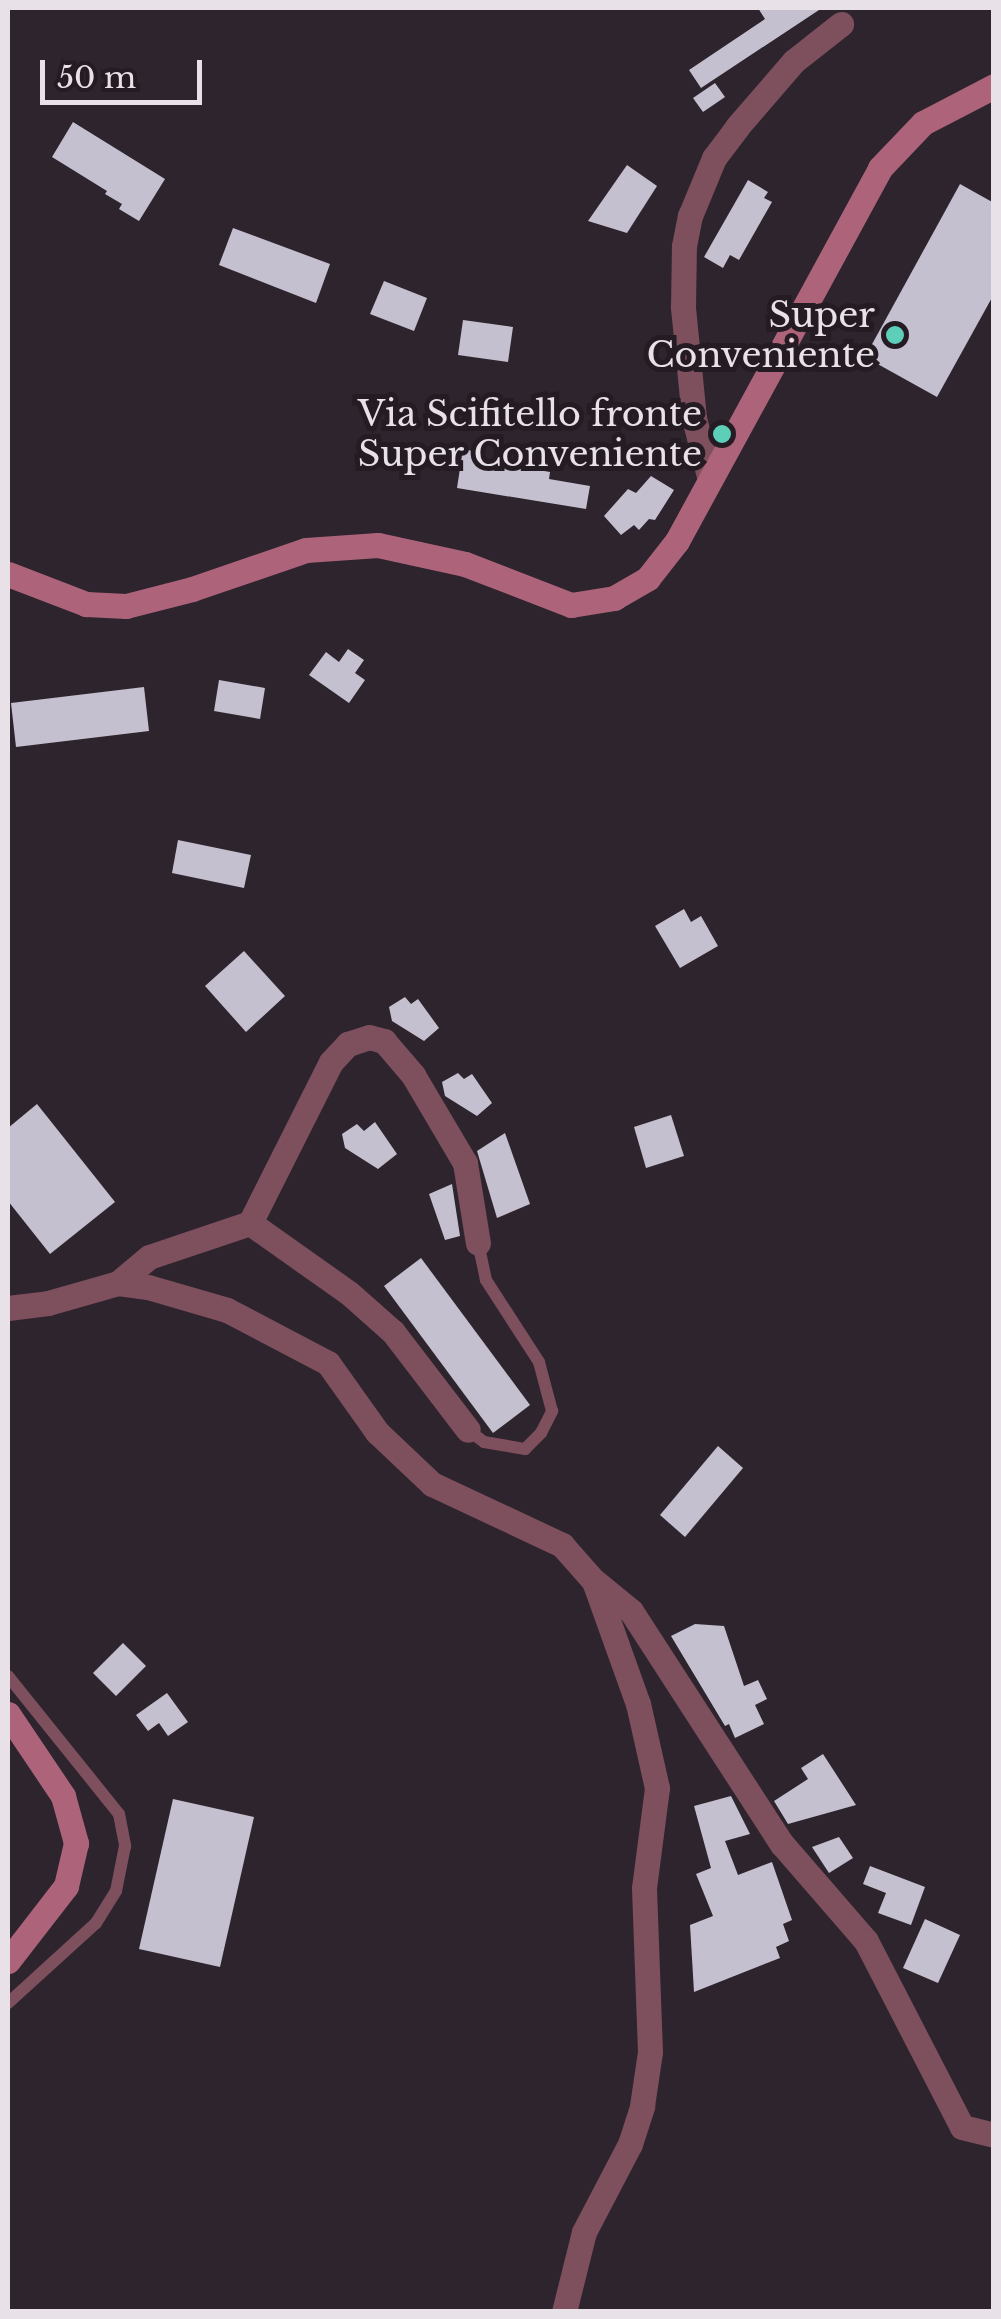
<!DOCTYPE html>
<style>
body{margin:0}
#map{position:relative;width:1001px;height:2319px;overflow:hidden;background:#2e242d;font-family:"Libre Baskerville",serif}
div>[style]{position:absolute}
.building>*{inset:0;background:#c5c0d0}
.lane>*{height:12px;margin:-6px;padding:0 6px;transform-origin:6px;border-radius:6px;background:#7e4f5d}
.street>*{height:25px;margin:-12.5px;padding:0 12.5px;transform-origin:12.5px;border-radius:12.5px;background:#7e4f5d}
.secondary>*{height:25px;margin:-12.5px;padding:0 12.5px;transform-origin:12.5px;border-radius:12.5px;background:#ad647b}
.dots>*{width:28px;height:28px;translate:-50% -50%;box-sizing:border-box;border:5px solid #241b23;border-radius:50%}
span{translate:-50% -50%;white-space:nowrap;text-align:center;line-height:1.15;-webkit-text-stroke:10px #241b23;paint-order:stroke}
.poi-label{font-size:35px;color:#e8e1e7}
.right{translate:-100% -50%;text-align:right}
.frame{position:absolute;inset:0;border:10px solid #e8e1e7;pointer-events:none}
.scale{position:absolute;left:40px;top:60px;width:162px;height:45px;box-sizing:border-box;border:5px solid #e8e1e7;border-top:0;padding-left:12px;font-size:30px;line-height:35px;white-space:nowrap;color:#e8e1e7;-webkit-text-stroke:8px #241b23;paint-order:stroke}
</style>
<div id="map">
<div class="building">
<i style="clip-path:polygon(758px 8px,822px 8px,701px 88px,689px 70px,765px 19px)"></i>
<i style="clip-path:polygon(715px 83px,725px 97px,703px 112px,693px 98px)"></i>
<i style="clip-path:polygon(73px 122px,165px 179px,139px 221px,119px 209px,122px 204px,105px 194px,107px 191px,52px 157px)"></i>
<i style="clip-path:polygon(627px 165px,657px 186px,627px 233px,588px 221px)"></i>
<i style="clip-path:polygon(748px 180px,768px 192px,764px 198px,772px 202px,739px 260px,730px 255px,723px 268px,704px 257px)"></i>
<i style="clip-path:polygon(960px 184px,994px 203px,994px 294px,937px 397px,865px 357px)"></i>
<i style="clip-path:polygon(233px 228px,330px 264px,316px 303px,219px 265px)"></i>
<i style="clip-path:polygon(384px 281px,427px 298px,414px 331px,370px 314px)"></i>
<i style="clip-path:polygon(463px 320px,513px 327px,508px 362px,458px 355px)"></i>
<i style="clip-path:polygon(463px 449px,482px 453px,481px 460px,550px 472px,549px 479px,590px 486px,586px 509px,457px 488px)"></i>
<i style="clip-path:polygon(651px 476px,674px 490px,655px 520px,649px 519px,639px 530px,634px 525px,621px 535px,604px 516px,628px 489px,636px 493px)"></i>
<i style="clip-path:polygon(348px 649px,364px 660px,355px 673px,365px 680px,349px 703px,309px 675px,326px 652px,339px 662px)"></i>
<i style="clip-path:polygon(219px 680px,265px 688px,260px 719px,214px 711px)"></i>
<i style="clip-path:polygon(144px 687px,149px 731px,16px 747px,11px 703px)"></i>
<i style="clip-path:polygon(178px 840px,251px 855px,244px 888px,172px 873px)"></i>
<i style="clip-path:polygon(684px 909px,691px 922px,701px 916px,718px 946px,680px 968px,655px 926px)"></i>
<i style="clip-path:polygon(244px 951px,285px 996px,246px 1032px,205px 986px)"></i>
<i style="clip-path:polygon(405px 997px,411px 1004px,418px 999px,439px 1028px,424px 1041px,392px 1021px,389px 1007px)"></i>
<i style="clip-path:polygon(458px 1073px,464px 1079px,472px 1074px,492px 1103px,477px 1116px,445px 1096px,442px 1082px)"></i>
<i style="clip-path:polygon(37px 1104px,115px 1202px,50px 1254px,8px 1201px,8px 1128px)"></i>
<i style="clip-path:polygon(671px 1115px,684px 1156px,646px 1168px,634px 1127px)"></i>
<i style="clip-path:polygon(375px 1122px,397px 1154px,378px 1169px,345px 1148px,342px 1134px,357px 1124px,364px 1131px)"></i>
<i style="clip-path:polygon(505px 1133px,530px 1204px,497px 1218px,477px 1151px)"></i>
<i style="clip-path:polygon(452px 1184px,460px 1236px,445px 1240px,429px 1194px)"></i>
<i style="clip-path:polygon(421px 1258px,530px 1405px,493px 1433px,384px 1286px)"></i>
<i style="clip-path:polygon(718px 1446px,743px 1468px,685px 1537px,660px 1515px)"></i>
<i style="clip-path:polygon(695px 1624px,724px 1626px,744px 1686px,758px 1680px,767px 1699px,755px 1705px,764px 1724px,735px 1738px,729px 1724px,725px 1726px,671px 1636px)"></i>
<i style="clip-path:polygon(123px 1643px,146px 1666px,116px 1696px,93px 1673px)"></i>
<i style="clip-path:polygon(167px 1693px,188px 1722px,168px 1736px,159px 1723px,148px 1731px,136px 1715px)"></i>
<i style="clip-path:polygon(823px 1754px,856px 1805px,788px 1824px,774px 1801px,808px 1779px,801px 1768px)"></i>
<i style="clip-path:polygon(731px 1796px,750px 1834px,725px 1841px,738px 1875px,772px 1862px,792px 1920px,783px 1924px,789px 1941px,776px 1947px,780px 1958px,694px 1992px,690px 1925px,713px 1916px,696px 1874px,711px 1868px,694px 1806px)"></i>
<i style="clip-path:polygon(173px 1799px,254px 1817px,220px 1967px,139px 1949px)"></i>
<i style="clip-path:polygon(839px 1837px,853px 1858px,829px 1873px,812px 1847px)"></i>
<i style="clip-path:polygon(870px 1866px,925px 1887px,911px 1925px,878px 1913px,886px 1893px,863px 1884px)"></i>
<i style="clip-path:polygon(925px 1919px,960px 1935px,938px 1983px,903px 1968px)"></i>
</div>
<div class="lane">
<i style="left:468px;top:1430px;width:20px;rotate:37deg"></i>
<i style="left:484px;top:1442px;width:42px;rotate:9.7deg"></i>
<i style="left:525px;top:1449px;width:23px;rotate:-45deg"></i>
<i style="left:541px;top:1433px;width:25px;rotate:-63deg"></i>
<i style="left:552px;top:1411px;width:51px;rotate:-104.9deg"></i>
<i style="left:539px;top:1362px;width:98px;rotate:-122.9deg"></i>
<i style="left:486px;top:1280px;width:38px;rotate:-102deg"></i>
<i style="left:8px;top:1676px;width:177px;rotate:51.2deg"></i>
<i style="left:119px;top:1814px;width:33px;rotate:79deg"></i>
<i style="left:125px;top:1846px;width:46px;rotate:101.3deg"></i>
<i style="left:116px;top:1891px;width:38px;rotate:122deg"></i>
<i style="left:96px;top:1923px;width:119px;rotate:137.7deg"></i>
</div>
<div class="street">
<i style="left:710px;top:480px;width:64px;rotate:-104.5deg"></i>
<i style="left:694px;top:418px;width:112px;rotate:-95.7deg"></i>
<i style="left:683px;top:307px;width:61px;rotate:-89.1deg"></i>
<i style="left:684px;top:246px;width:31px;rotate:-79deg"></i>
<i style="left:690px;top:216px;width:63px;rotate:-67.5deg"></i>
<i style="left:714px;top:158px;width:39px;rotate:-53deg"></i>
<i style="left:737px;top:127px;width:87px;rotate:-49.2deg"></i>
<i style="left:794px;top:61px;width:60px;rotate:-38.2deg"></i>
<i style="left:250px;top:1223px;width:121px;rotate:35.3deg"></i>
<i style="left:349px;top:1293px;width:59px;rotate:41.6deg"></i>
<i style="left:393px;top:1332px;width:123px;rotate:52.6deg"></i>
<i style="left:118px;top:1283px;width:40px;rotate:-40deg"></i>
<i style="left:149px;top:1257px;width:107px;rotate:-18.6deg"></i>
<i style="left:250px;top:1223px;width:180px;rotate:-63.3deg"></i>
<i style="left:331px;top:1062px;width:25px;rotate:-47deg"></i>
<i style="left:348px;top:1044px;width:22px;rotate:-18deg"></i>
<i style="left:369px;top:1037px;width:16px;rotate:15deg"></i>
<i style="left:384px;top:1041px;width:45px;rotate:49.5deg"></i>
<i style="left:413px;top:1075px;width:102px;rotate:59.4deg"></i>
<i style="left:465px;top:1163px;width:81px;rotate:80.8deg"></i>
<i style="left:8px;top:1308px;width:40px;rotate:-7.1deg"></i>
<i style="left:48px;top:1303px;width:73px;rotate:-15.9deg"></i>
<i style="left:118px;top:1283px;width:30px;rotate:8deg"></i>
<i style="left:148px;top:1287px;width:82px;rotate:16.2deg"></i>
<i style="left:227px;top:1310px;width:114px;rotate:27.7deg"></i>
<i style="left:328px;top:1363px;width:85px;rotate:54.6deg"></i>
<i style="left:377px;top:1432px;width:76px;rotate:43.4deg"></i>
<i style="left:432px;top:1484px;width:144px;rotate:25.1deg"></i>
<i style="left:562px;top:1545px;width:47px;rotate:48.5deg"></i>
<i style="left:593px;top:1580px;width:49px;rotate:39.2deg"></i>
<i style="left:631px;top:1611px;width:278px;rotate:57.1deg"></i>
<i style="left:782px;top:1844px;width:128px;rotate:49.1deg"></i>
<i style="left:866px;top:1941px;width:209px;rotate:62.7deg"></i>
<i style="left:962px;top:2127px;width:33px;rotate:14deg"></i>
<i style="left:564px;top:2312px;width:82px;rotate:-76deg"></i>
<i style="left:584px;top:2232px;width:99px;rotate:-62.4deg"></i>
<i style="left:630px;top:2144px;width:40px;rotate:-72deg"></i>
<i style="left:642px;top:2106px;width:55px;rotate:-81.6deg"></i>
<i style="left:650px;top:2052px;width:164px;rotate:-92.1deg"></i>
<i style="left:644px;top:1888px;width:101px;rotate:-82.6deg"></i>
<i style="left:657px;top:1788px;width:86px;rotate:-102.7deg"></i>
<i style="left:638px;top:1704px;width:127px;rotate:-109.7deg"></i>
</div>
<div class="secondary">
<i style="left:8px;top:574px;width:84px;rotate:21deg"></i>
<i style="left:86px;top:604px;width:40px;rotate:2.9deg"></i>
<i style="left:126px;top:606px;width:68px;rotate:-14.4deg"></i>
<i style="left:192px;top:589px;width:120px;rotate:-18.9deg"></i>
<i style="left:306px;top:550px;width:72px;rotate:-4deg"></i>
<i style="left:378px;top:545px;width:89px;rotate:12.3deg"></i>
<i style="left:465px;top:564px;width:114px;rotate:21.1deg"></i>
<i style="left:571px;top:605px;width:44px;rotate:-9.2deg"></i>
<i style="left:614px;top:598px;width:39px;rotate:-30deg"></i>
<i style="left:648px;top:578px;width:47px;rotate:-51.9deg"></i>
<i style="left:677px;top:541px;width:425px;rotate:-61.4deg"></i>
<i style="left:880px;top:168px;width:62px;rotate:-46.3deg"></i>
<i style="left:923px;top:123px;width:80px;rotate:-27.5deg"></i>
<i style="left:8px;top:1714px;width:99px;rotate:56.1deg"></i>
<i style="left:63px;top:1796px;width:49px;rotate:74.5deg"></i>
<i style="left:76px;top:1843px;width:44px;rotate:103.1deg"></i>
<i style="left:66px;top:1886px;width:95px;rotate:127.7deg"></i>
</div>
<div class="dots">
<i style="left:895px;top:335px;background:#5dceb8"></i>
<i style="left:722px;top:434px;background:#5dceb8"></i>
</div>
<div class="poi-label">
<span class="right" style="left:875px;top:335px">Super<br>Conveniente</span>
<span class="right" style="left:702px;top:434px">Via Scifitello fronte<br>Super Conveniente</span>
</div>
<div class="frame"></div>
<div class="scale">50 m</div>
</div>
